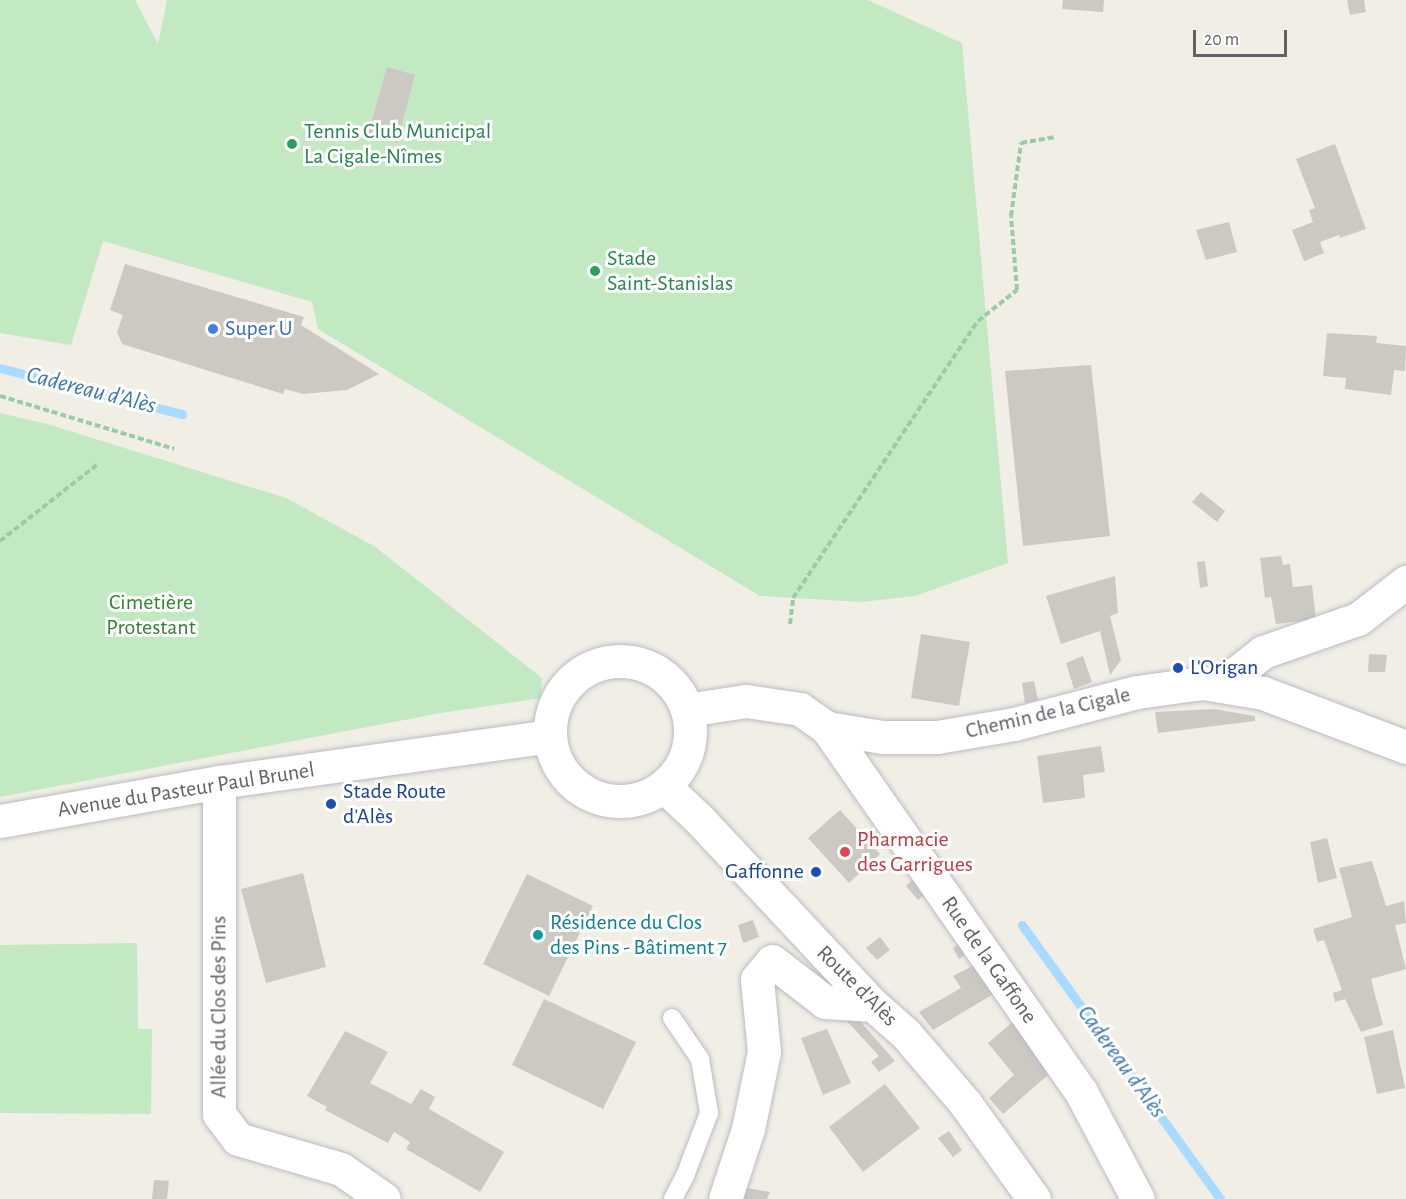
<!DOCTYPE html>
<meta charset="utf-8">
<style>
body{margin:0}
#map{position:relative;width:1406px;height:1199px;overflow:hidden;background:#f1eee6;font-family:"Alegreya Sans",sans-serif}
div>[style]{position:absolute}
.green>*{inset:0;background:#c3e9c2}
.stream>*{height:9px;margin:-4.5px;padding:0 4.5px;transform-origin:4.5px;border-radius:4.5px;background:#a8dbff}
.building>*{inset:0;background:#ccc9c3}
.path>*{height:4px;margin-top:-2px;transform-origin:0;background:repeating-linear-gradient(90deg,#9acba7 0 6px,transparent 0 9px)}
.roads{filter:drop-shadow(0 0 2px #b9bcc0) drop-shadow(0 0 2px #b9bcc0)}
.lane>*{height:18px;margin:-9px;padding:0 9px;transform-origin:9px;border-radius:9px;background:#fff}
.street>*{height:33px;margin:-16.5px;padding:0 16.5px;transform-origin:16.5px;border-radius:16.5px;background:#fff}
.secondary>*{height:33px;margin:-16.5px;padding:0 16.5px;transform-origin:16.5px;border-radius:16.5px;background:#fff}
.secondary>.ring{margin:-16.5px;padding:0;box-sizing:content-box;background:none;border:33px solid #fff;border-radius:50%}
.dots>*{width:16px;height:16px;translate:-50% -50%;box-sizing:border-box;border:3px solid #fff;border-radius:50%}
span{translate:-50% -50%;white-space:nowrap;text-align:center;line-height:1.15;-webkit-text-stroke:6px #fff;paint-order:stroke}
.leisure-label{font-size:22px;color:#27864d}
.left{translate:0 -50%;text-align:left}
.shop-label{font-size:22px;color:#366cbe}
.park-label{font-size:22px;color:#308432}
.transit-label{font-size:22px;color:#164399}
.right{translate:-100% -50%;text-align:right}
.street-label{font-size:22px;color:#5e6267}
.health-label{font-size:22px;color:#be3a42}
.culture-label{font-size:22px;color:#0d838f}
.water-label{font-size:24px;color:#3b76ae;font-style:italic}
.scale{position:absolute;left:1193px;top:30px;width:94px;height:27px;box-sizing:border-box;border:3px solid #5e6267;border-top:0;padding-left:8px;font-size:18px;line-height:21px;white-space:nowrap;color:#5e6267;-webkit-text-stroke:4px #fff;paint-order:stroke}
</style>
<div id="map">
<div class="green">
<i style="clip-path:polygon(0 0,135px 0,158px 44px,167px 0,868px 0,962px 43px,1008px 563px,915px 596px,861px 602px,760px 596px,318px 329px,312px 302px,103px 241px,71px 345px,0 333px)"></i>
<i style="clip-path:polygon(0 413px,47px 424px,286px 498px,374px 546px,542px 678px,541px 698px,441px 713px,0 797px)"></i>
<i style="clip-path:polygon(137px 943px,138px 1029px,152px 1029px,151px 1114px,0 1113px,0 945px)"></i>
</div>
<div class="stream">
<i style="left:0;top:368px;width:188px;rotate:14.2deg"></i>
<i style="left:1022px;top:925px;width:338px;rotate:54.1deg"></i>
</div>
<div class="building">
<i style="clip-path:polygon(1063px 0,1104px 0,1103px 12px,1062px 9px)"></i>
<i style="clip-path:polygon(1347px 0,1364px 0,1366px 12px,1350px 15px)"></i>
<i style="clip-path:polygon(387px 67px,415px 75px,397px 143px,368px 134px)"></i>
<i style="clip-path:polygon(1335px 144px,1366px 229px,1340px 238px,1339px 235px,1320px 242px,1324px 253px,1304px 261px,1292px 230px,1313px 222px,1309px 210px,1315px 208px,1296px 159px)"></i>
<i style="clip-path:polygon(1229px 222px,1237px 252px,1206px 260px,1196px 230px)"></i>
<i style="clip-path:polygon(125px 264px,304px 317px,301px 325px,379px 374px,347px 390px,303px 394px,285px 389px,283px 394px,122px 344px,117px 332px,123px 315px,110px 310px)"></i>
<i style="clip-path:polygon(1327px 333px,1377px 336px,1376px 343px,1406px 346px,1405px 371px,1394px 370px,1391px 395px,1345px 389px,1346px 378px,1323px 376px)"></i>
<i style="clip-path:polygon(1091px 365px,1110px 536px,1023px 546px,1005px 371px)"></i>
<i style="clip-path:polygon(1201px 492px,1225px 511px,1217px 522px,1192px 502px)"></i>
<i style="clip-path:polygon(1281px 556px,1283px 565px,1290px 564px,1293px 587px,1312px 585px,1316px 619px,1276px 624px,1271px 597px,1265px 598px,1260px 558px)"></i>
<i style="clip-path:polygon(1205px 561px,1208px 586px,1200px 588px,1197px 562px)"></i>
<i style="clip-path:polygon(1115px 576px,1118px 613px,1110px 616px,1121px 660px,1110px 675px,1100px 631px,1061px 644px,1046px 596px)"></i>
<i style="clip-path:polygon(921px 634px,970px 642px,959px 706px,911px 698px)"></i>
<i style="clip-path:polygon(1369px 654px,1387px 655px,1385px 672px,1368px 672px)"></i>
<i style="clip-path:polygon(1083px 656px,1092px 682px,1074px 689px,1066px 663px)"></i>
<i style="clip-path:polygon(1034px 681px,1038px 700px,1025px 703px,1022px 683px)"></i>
<i style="clip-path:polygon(1214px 709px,1255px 716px,1255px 721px,1158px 733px,1155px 712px)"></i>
<i style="clip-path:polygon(1101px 746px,1105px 772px,1083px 775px,1085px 798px,1043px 803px,1037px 756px)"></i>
<i style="clip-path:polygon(840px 810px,880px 854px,849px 883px,808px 838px)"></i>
<i style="clip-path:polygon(1327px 838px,1337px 878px,1318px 883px,1310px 842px)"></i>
<i style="clip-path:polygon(1372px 861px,1386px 906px,1404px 901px,1406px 923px,1395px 925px,1406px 969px,1371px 979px,1383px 1025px,1361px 1032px,1345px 999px,1335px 1002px,1333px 993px,1342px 990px,1324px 940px,1317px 942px,1313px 929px,1352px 917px,1339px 868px)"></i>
<i style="clip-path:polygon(303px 873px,326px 967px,266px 983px,241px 889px)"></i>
<i style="clip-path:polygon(527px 874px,593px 906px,549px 996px,483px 964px)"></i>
<i style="clip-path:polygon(916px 877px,929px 890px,918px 900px,906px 886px)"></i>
<i style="clip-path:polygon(753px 920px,759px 937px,743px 943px,738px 925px)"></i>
<i style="clip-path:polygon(880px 937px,890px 950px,877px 960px,866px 948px)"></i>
<i style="clip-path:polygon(963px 942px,970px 952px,959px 959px,953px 948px)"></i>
<i style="clip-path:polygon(978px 963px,997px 992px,933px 1030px,919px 1012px,961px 988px,953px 976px)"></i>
<i style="clip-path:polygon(544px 999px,636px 1042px,603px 1109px,512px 1065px)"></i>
<i style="clip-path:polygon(852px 1012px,895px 1061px,879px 1072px,871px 1062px,879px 1056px,844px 1018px)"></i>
<i style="clip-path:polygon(1014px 1021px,1048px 1075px,1003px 1114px,989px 1098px,1014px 1075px,988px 1043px)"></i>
<i style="clip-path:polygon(827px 1029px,851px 1083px,823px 1095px,801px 1038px)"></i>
<i style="clip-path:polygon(1393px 1030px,1405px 1088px,1377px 1094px,1364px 1037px)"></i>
<i style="clip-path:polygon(345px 1031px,388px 1052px,370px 1083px,411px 1104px,421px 1089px,435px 1097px,429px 1109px,504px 1152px,480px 1192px,406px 1149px,410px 1142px,394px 1132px,388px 1143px,325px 1110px,327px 1107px,307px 1096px)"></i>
<i style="clip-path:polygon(885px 1084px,920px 1128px,863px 1172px,829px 1127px)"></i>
<i style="clip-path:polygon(949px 1131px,962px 1150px,953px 1157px,938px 1138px)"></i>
<i style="clip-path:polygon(154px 1180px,169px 1181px,167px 1199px,152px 1199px)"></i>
<i style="clip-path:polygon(747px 1188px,770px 1192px,767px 1199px,741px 1199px)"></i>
</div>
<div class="path">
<i style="left:0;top:396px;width:182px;rotate:16.9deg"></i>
<i style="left:0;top:541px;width:125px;rotate:-38.2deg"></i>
<i style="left:790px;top:624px;width:26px;rotate:-83deg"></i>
<i style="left:793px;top:598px;width:333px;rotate:-56.3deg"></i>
<i style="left:978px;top:321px;width:50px;rotate:-38.5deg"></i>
<i style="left:1017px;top:290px;width:74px;rotate:-94.6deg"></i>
<i style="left:1011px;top:216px;width:74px;rotate:-82.2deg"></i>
<i style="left:1021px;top:143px;width:36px;rotate:-10deg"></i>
</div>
<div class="roads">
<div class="lane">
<i style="left:672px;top:1018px;width:50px;rotate:55.7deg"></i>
<i style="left:700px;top:1059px;width:55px;rotate:80.5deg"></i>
<i style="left:709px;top:1113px;width:67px;rotate:110.9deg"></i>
<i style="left:685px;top:1176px;width:26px;rotate:118deg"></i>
</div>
<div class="street">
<i style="left:1221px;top:685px;width:53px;rotate:-38.2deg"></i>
<i style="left:1263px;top:652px;width:101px;rotate:-19.2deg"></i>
<i style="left:1358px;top:619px;width:61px;rotate:-37.6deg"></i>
<i style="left:687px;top:710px;width:60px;rotate:-8.7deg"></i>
<i style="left:746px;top:701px;width:55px;rotate:8.4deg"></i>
<i style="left:800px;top:709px;width:33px;rotate:35deg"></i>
<i style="left:827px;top:728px;width:56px;rotate:9.3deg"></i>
<i style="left:882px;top:737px;width:55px"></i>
<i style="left:937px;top:737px;width:78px;rotate:-9.6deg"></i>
<i style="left:1014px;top:724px;width:127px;rotate:-14.6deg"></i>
<i style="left:1137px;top:692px;width:67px;rotate:-7.8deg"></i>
<i style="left:1203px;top:683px;width:61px;rotate:9.5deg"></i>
<i style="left:1263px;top:693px;width:153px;rotate:20.7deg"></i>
<i style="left:827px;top:728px;width:444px;rotate:55.1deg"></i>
<i style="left:1081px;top:1092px;width:121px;rotate:62deg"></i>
<i style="left:219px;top:782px;width:332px;rotate:90deg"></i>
<i style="left:219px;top:1114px;width:31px;rotate:53deg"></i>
<i style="left:238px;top:1139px;width:107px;rotate:16.2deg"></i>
<i style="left:341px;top:1169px;width:52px;rotate:34.9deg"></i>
<i style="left:725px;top:1199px;width:74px;rotate:-71.8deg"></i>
<i style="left:748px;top:1129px;width:79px;rotate:-78.3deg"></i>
<i style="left:764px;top:1052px;width:73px;rotate:-95.5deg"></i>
<i style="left:757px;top:979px;width:23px;rotate:-50deg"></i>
<i style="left:772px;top:961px;width:67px;rotate:37.7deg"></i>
<i style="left:825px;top:1002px;width:48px;rotate:3.6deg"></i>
</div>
<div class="secondary">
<i class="ring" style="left:550px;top:661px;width:107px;height:107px"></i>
<i style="left:664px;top:786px;width:48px;rotate:43.3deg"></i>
<i style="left:699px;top:819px;width:255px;rotate:46.9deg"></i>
<i style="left:873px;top:1005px;width:43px;rotate:41.2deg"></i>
<i style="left:905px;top:1033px;width:92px;rotate:49.4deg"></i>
<i style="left:965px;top:1103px;width:118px;rotate:54.3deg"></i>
<i style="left:0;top:821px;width:222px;rotate:-10.1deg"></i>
<i style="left:219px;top:782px;width:334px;rotate:-7.9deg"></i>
</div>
</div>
<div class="dots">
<i style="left:292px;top:144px;background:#2e9e5b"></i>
<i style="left:595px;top:271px;background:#2e9e5b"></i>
<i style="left:213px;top:329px;background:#3f7fe0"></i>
<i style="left:1178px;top:668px;background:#1a4fb4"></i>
<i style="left:331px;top:804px;background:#1a4fb4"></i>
<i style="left:845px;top:852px;background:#e0444e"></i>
<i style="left:816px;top:872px;background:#1a4fb4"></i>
<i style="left:538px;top:935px;background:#0f9aa8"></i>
</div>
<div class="leisure-label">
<span class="left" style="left:304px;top:144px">Tennis Club Municipal<br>La Cigale-Nîmes</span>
<span class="left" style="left:607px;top:271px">Stade<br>Saint-Stanislas</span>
</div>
<div class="shop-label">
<span class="left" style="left:225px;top:329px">Super U</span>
</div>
<div class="park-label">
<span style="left:151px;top:615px">Cimetière<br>Protestant</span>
</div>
<div class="transit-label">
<span class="left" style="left:1190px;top:668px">L'Origan</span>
<span class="left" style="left:343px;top:804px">Stade Route<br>d'Alès</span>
<span class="right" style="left:804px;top:872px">Gaffonne</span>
</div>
<div class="street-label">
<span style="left:1048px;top:713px;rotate:-13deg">Chemin de la Cigale</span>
<span style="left:186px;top:790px;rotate:-9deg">Avenue du Pasteur Paul Brunel</span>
<span style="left:989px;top:960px;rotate:55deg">Rue de la Gaffone</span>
<span style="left:857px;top:986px;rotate:45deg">Route d'Alès</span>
<span style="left:219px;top:1007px;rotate:-90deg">Allée du Clos des Pins</span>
</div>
<div class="health-label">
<span class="left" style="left:857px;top:852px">Pharmacie<br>des Garrigues</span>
</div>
<div class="culture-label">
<span class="left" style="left:550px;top:935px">Résidence du Clos<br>des Pins - Bâtiment 7</span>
</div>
<div class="water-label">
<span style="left:91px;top:391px;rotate:14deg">Cadereau d'Alès</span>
<span style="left:1121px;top:1062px;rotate:54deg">Cadereau d'Alès</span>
</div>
<div class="scale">20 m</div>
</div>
